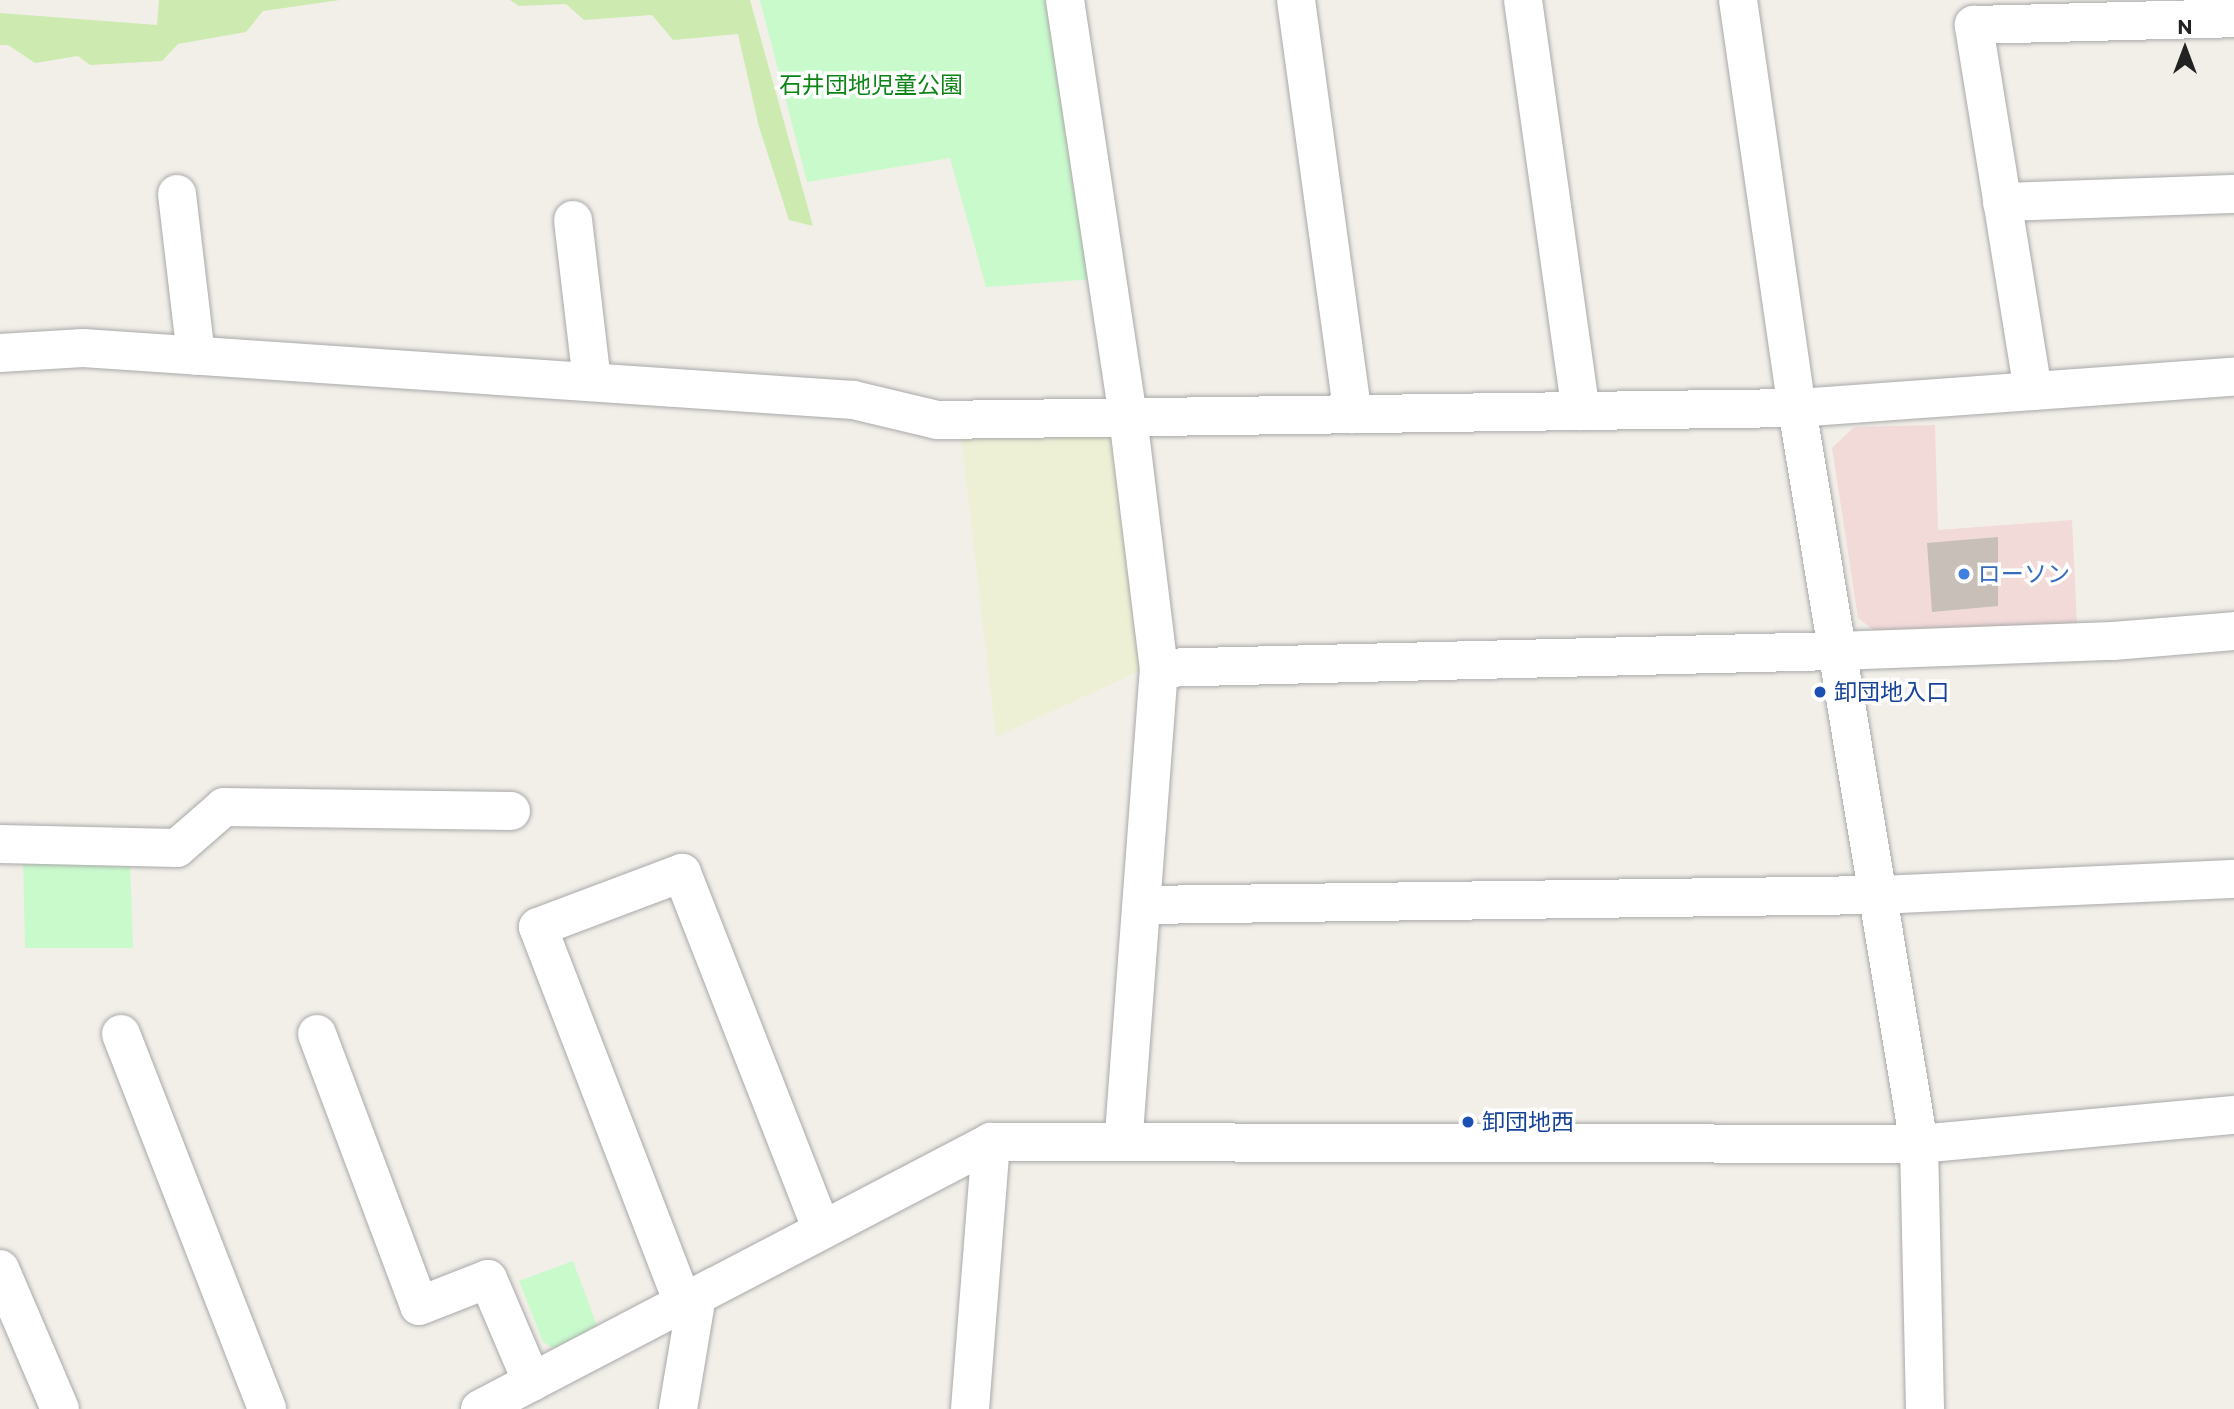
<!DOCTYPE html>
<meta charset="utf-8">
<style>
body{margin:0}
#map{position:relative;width:2234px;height:1409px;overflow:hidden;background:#f2efe9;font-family:Montserrat,"Noto Sans JP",sans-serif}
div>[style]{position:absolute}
.commercial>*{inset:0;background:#f2dad9}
.farmland>*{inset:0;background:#eef0d5}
.grass>*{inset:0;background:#cdebb0}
.park>*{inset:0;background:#c8facc}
.building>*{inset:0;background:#c7bfb8}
.roads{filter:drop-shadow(0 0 2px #a9a9a9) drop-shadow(0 0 2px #a9a9a9)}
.minor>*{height:38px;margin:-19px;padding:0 19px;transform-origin:19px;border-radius:19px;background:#fff}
.dots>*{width:19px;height:19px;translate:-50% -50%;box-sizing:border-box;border:4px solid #fff;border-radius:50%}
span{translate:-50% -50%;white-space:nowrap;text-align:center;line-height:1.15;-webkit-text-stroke:7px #fff;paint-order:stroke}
.park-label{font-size:23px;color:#0c8416}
.shop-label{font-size:23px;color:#366cbe}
.left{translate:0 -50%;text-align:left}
.transit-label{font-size:23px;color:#164399}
.north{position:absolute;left:2150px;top:14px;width:70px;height:70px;-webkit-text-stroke:5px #fff;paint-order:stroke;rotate:0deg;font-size:19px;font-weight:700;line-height:28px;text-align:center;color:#222}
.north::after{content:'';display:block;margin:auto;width:24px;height:32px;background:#222;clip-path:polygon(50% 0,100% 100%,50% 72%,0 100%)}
</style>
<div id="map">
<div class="commercial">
<i style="clip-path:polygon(1935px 425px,1938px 530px,2072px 520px,2077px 625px,1879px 634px,1858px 618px,1832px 448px,1854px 427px)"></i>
</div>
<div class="farmland">
<i style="clip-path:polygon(1121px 434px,1149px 667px,996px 737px,961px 436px)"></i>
</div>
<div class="grass">
<i style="clip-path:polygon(159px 0,340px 0,263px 11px,246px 32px,178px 44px,162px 61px,90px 65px,78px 56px,35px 63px,8px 45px,0 45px,0 13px,157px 25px)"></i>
<i style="clip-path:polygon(510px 0,750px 0,813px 226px,789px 220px,759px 127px,738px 34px,673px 40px,652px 15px,584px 20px,566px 4px,519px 6px)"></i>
</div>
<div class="park">
<i style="clip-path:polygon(760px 0,1053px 0,1094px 279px,986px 287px,950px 158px,807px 182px)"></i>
<i style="clip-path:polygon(23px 857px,130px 859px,133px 948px,25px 948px)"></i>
<i style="clip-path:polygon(573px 1261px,602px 1339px,568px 1356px,543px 1342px,519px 1281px)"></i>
</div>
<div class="building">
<i style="clip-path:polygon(1998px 537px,1998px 606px,1932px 612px,1927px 543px)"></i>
</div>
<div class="roads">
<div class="minor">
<i style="left:1065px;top:0;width:422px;rotate:81.4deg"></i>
<i style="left:1128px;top:417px;width:253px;rotate:83deg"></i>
<i style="left:1159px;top:668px;width:475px;rotate:94.3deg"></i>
<i style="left:1296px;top:0;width:418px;rotate:82.2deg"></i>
<i style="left:1523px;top:0;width:415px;rotate:82deg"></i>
<i style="left:1738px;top:0;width:412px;rotate:81.8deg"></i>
<i style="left:1797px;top:408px;width:746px;rotate:80.59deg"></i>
<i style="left:1919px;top:1144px;width:265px;rotate:88.7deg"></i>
<i style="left:177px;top:194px;width:163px;rotate:83.3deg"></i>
<i style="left:2002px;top:202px;width:232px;rotate:-2deg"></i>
<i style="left:573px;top:220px;width:163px;rotate:83.3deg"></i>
<i style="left:0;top:353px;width:83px;rotate:-3.4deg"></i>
<i style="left:83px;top:348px;width:772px;rotate:3.86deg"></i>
<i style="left:853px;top:400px;width:86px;rotate:13.4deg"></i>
<i style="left:937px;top:420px;width:860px;rotate:-0.8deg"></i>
<i style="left:1797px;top:408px;width:438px;rotate:-4.1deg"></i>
<i style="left:2033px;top:391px;width:371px;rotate:-99.2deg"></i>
<i style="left:1974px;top:25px;width:260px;rotate:-1.5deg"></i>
<i style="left:1159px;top:668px;width:678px;rotate:-1.44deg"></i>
<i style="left:1837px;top:651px;width:276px;rotate:-2.1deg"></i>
<i style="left:2113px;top:641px;width:121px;rotate:-4.7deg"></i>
<i style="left:0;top:844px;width:177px;rotate:1.3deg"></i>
<i style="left:177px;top:848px;width:62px;rotate:-41.1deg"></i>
<i style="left:224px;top:807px;width:287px;rotate:0.8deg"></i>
<i style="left:1142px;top:905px;width:737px;rotate:-0.78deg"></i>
<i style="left:1879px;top:895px;width:355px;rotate:-2.6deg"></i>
<i style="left:121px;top:1034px;width:402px;rotate:68.7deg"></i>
<i style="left:317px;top:1034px;width:290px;rotate:69.4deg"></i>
<i style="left:419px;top:1306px;width:74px;rotate:-21.4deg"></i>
<i style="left:488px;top:1279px;width:112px;rotate:66.9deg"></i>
<i style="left:0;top:1269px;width:152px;rotate:66.8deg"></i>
<i style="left:683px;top:1303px;width:403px;rotate:-111.1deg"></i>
<i style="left:538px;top:927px;width:154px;rotate:-20.6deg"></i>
<i style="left:682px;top:873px;width:383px;rotate:68.6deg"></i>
<i style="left:480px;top:1409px;width:577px;rotate:-27.59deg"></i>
<i style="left:991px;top:1142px;width:928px;rotate:0.12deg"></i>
<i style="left:1919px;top:1144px;width:316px;rotate:-5.3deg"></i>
<i style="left:678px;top:1409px;width:115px;rotate:-80.5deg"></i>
<i style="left:970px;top:1409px;width:268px;rotate:-85.5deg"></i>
</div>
</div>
<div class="dots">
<i style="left:1964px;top:574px;background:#3f7fe0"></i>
<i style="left:1820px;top:692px;background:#1a4fb4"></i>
<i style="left:1468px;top:1122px;background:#1a4fb4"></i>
</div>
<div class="park-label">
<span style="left:871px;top:85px">石井団地児童公園</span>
</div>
<div class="shop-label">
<span class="left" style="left:1978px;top:574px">ローソン</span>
</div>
<div class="transit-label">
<span class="left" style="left:1834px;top:692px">卸団地入口</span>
<span class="left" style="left:1482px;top:1122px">卸団地西</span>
</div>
<div class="north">N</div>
</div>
